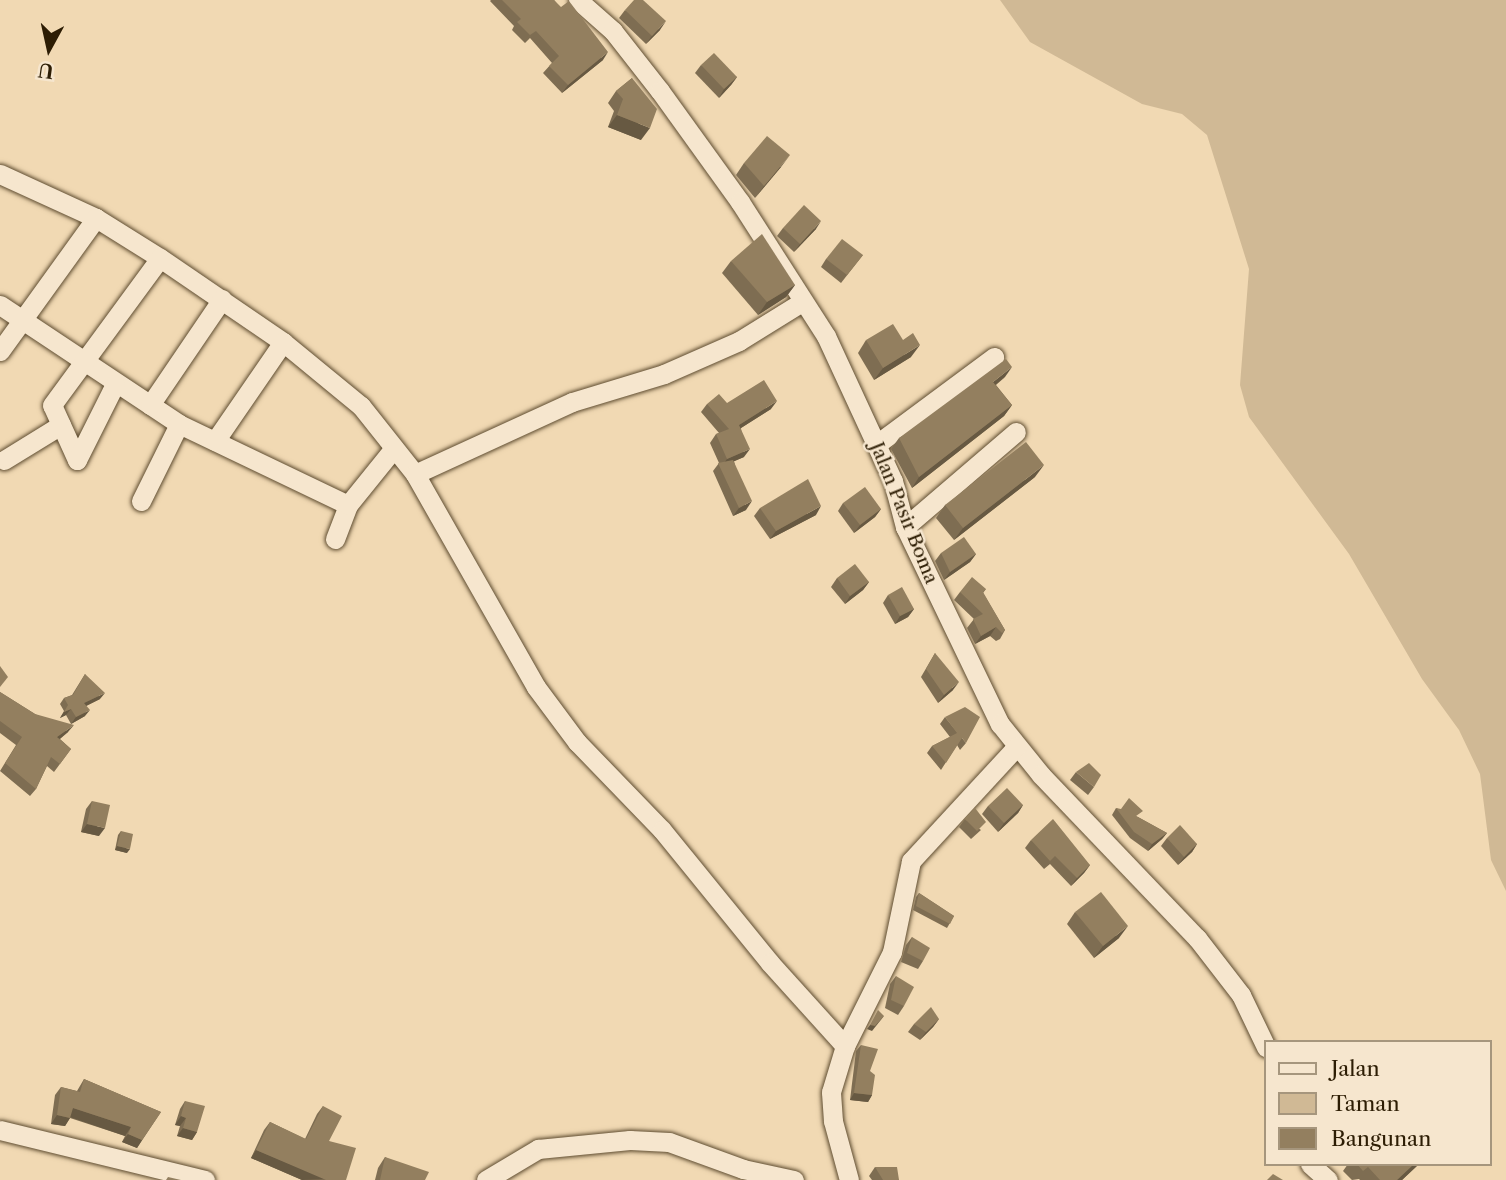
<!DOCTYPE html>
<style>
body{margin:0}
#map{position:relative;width:1506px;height:1180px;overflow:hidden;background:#f1d9b3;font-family:"Libre Caslon Text",serif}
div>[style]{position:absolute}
.green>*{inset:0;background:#d0b995}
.roads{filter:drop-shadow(0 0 2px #5e4c30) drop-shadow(0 0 2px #5e4c30)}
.minor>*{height:19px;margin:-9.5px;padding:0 9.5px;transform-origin:9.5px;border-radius:9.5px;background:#f6e6ce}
.wall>*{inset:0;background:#7e6d52}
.shaded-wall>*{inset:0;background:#675942}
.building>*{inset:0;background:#937f5f}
span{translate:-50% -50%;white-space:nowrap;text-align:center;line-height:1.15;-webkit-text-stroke:5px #f6e6ce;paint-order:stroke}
.street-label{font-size:19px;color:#2d1d04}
.legend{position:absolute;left:1264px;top:1040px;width:228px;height:126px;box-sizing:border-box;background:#f6e6ce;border:2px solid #a6967d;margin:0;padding:9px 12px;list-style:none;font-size:21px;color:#2d1d04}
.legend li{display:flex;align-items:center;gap:14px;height:35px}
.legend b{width:35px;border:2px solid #a6967d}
.north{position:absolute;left:14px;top:14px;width:70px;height:70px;-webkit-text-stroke:5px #f6e6ce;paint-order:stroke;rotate:188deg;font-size:19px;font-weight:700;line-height:28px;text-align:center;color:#2d1d04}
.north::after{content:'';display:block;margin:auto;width:24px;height:32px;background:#2d1d04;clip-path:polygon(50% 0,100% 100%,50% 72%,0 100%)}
</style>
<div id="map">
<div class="green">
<i style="clip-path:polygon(1000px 0,1506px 0,1506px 891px,1491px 860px,1480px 774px,1459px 730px,1422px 679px,1349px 554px,1249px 417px,1240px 385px,1249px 269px,1207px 135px,1182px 114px,1142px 104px,1030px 42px)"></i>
</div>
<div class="roads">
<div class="minor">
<i style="left:578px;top:0;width:47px;rotate:41.5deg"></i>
<i style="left:613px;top:31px;width:76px;rotate:51.9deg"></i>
<i style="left:660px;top:91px;width:137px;rotate:54.2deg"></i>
<i style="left:740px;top:202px;width:159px;rotate:57.3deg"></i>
<i style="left:826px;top:336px;width:160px;rotate:65.2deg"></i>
<i style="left:893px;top:481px;width:48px;rotate:75.4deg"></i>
<i style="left:905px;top:527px;width:219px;rotate:64.3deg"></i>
<i style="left:1000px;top:724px;width:65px;rotate:51.2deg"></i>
<i style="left:1041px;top:775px;width:226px;rotate:46.3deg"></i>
<i style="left:1197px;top:938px;width:72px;rotate:52.3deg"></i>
<i style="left:1241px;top:995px;width:58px;rotate:64.3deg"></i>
<i style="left:0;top:174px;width:106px;rotate:24.6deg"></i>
<i style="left:96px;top:218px;width:75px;rotate:32deg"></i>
<i style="left:160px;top:258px;width:149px;rotate:34.3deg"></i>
<i style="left:283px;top:342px;width:101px;rotate:39.4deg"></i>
<i style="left:361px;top:406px;width:87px;rotate:51.5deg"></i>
<i style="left:415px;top:474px;width:245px;rotate:60.4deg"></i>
<i style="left:536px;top:687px;width:69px;rotate:53.3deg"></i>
<i style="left:577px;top:742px;width:122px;rotate:46deg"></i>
<i style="left:662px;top:830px;width:171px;rotate:50.9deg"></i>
<i style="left:770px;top:963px;width:112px;rotate:47.9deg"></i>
<i style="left:0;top:305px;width:215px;rotate:33.6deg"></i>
<i style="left:179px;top:424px;width:187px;rotate:25.6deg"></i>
<i style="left:0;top:351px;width:164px;rotate:-54.2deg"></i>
<i style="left:150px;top:405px;width:128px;rotate:-55.8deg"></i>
<i style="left:215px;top:441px;width:120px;rotate:-55.5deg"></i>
<i style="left:877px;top:444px;width:146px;rotate:-36.6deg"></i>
<i style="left:4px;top:460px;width:67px;rotate:-31.6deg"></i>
<i style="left:77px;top:460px;width:60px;rotate:-114.4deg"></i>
<i style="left:52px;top:405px;width:182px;rotate:-53.7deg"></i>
<i style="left:77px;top:460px;width:85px;rotate:-63.4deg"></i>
<i style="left:415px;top:474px;width:173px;rotate:-24.6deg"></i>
<i style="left:572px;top:402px;width:96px;rotate:-16.9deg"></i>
<i style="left:664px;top:374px;width:82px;rotate:-23.7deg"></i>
<i style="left:739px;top:341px;width:74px;rotate:-31.8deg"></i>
<i style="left:141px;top:501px;width:86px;rotate:-63.7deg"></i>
<i style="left:905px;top:527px;width:146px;rotate:-40.6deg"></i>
<i style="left:335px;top:539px;width:36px;rotate:-69deg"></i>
<i style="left:348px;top:505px;width:73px;rotate:-51.1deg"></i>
<i style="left:0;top:1130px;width:211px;rotate:13.7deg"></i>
<i style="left:1310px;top:1164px;width:24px;rotate:42deg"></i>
<i style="left:486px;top:1180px;width:61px;rotate:-30.8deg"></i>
<i style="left:538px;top:1149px;width:92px;rotate:-5.6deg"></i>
<i style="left:630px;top:1140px;width:39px;rotate:3deg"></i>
<i style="left:669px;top:1142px;width:79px;rotate:20deg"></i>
<i style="left:743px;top:1169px;width:52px;rotate:12.2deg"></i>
<i style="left:849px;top:1180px;width:61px;rotate:-105.2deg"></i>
<i style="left:833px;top:1121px;width:29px;rotate:-94deg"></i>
<i style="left:831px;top:1092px;width:48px;rotate:-73.1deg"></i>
<i style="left:845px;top:1046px;width:105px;rotate:-63.4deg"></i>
<i style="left:892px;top:952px;width:93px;rotate:-78.2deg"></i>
<i style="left:911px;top:861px;width:156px;rotate:-47.3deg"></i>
</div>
</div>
<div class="wall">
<i style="clip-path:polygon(491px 0,554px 0,603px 60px,562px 93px,543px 73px,552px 63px,530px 38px,525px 43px,512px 30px,514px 26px,490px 1px)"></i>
<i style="clip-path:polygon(625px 10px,660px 30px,646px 44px,619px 18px)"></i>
<i style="clip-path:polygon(701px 65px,737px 77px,731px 85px,719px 98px,695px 73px)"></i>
<i style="clip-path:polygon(632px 78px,641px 140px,608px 127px,614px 111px,608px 103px,616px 91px)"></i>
<i style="clip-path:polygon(744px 163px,781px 167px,755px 198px,736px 175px)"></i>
<i style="clip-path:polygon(783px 228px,816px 229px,794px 252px,777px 236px)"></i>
<i style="clip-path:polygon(863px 255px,841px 283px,821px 267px,826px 259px)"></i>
<i style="clip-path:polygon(731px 261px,795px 285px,786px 297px,758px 315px,722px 273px)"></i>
<i style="clip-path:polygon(866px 340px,911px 357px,874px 380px,858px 353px)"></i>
<i style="clip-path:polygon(1005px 377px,996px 385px,1012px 405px,1004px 416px,912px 488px,891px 449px,899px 438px)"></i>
<i style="clip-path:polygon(727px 403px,771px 409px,741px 428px,744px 457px,734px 461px,746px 510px,733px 516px,713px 471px,719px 463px,710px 443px,716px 434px,719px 433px,701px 412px,707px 404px)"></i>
<i style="clip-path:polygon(1035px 477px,954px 540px,936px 518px,945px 505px)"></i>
<i style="clip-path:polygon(843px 503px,881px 509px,875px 517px,854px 533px,838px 511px)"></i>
<i style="clip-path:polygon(760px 508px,816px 515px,770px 539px,754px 516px)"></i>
<i style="clip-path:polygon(941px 553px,976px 554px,970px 562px,944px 580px,935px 561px)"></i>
<i style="clip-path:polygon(837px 578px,869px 582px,863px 590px,845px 604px,831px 587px)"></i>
<i style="clip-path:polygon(986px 589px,983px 593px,1005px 630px,1000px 639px,996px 641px,990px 636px,975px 644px,967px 628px,974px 619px,954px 600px,960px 592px)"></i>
<i style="clip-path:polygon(888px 595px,914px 609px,908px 617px,895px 624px,883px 603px)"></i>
<i style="clip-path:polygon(935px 653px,953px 690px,938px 703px,921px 677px)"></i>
<i style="clip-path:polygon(85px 674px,100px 699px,86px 706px,85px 716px,71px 724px,66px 715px,60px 718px,64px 711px,60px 704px,64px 698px,72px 695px)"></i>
<i style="clip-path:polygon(0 692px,35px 714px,68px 732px,60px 739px,71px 749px,54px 772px,47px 766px,36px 789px,30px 796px,0 771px,16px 745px,0 733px)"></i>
<i style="clip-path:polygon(945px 717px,966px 743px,960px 750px,957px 745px,941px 770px,927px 753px,932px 746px,950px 737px,940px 724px)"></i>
<i style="clip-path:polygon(1076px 772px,1094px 787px,1088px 795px,1070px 780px)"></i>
<i style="clip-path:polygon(92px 801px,99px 836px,81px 832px,86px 809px)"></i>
<i style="clip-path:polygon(1023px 805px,1018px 813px,998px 832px,982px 814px,988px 806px)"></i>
<i style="clip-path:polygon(1116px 808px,1138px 817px,1167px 833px,1162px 839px,1148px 851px,1130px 838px,1112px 815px)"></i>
<i style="clip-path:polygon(965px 819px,981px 830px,971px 839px,959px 827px)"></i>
<i style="clip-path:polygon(121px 831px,127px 853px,115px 850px,118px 835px)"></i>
<i style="clip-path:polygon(1167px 838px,1197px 844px,1192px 852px,1178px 865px,1161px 846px)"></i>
<i style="clip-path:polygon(1031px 840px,1090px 865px,1084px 873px,1071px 886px,1050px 864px,1044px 869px,1025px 848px)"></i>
<i style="clip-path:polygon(919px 893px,954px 916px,947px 928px,913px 910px,916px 897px)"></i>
<i style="clip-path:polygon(1075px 912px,1119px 938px,1094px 958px,1067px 924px)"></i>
<i style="clip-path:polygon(912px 937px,923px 961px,918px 969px,901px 962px,906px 945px)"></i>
<i style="clip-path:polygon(896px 976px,904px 1006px,898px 1015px,885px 1008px,890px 984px)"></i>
<i style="clip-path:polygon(939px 1019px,933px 1027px,920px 1040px,908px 1032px,914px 1024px)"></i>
<i style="clip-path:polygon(861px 1045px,870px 1071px,872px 1095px,868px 1102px,850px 1100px,856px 1051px)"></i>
<i style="clip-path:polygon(84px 1079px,161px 1112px,137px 1148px,122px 1142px,125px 1136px,70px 1118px,65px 1126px,51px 1124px,55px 1095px,61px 1087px,77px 1091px)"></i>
<i style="clip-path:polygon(185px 1101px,197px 1132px,192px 1140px,177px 1136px,180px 1126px,175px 1125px,180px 1109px)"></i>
<i style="clip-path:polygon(323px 1106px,329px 1141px,346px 1180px,302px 1180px,251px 1158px,264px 1130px,270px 1122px,305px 1139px,317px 1114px)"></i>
<i style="clip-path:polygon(385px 1157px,425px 1180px,375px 1180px,378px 1168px)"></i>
<i style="clip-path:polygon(1348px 1164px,1419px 1164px,1402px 1180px,1360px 1180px,1359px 1179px,1352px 1180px,1343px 1171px)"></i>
<i style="clip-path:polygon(875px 1167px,899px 1180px,872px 1180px,869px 1176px)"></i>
</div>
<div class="shaded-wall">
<i style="clip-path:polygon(666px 21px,660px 30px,646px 44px,652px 36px)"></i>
<i style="clip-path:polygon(608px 52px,603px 60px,562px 93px,568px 85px)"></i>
<i style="clip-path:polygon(737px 77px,731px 85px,719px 98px,724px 89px)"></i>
<i style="clip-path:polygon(617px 115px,650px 128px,641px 140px,608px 127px)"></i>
<i style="clip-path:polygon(790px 155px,781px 167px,755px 198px,764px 186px)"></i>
<i style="clip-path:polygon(821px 221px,816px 229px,794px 252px,800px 244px)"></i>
<i style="clip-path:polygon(795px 285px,786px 297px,758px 315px,767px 302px)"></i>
<i style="clip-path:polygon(920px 345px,911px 357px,874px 380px,883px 368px)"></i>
<i style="clip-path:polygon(1012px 367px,1005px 377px,986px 392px,993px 382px)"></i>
<i style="clip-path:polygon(777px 401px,771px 409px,733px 433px,739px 425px)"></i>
<i style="clip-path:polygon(1012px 405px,1004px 416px,912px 488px,919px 477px)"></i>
<i style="clip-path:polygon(750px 449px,744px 457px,721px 467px,727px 459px)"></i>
<i style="clip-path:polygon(1044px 465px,1035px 477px,954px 540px,963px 528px)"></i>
<i style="clip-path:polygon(752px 501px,746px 510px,733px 516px,739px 508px)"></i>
<i style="clip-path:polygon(821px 506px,816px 515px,770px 539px,776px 531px)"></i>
<i style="clip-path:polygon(881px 509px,875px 517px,854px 533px,860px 525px)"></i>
<i style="clip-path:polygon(976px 554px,970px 562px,944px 580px,950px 572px)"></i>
<i style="clip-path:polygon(869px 582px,863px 590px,845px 604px,850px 596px)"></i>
<i style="clip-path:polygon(914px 609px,908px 617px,895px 624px,900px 616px)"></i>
<i style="clip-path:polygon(996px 627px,990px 636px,975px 644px,981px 636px)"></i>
<i style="clip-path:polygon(959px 682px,953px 690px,938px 703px,944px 695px)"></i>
<i style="clip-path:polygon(105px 693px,100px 699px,80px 709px,84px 703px)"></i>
<i style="clip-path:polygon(71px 709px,66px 715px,60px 718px,64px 712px)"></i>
<i style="clip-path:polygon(90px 710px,85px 716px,71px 724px,76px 717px)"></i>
<i style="clip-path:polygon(74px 725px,68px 732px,52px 745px,57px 737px)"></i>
<i style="clip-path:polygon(1023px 805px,1018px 813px,998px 832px,1004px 823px)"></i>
<i style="clip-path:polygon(87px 824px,105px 828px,99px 836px,81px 832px)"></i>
<i style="clip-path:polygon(1167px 833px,1162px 839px,1148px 851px,1152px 844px)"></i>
<i style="clip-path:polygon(1197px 844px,1192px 852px,1178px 865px,1184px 857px)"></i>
<i style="clip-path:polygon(117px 846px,130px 849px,127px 853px,115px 850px)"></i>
<i style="clip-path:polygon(1090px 865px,1084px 873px,1071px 886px,1077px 878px)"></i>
<i style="clip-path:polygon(1128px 926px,1119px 938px,1094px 958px,1103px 946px)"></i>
<i style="clip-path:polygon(884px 1016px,872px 1031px,867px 1029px,870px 1025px)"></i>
<i style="clip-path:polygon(939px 1019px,933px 1027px,920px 1040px,926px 1032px)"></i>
<i style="clip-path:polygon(854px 1093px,872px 1095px,868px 1102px,850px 1100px)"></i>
<i style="clip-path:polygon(73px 1108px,131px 1127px,125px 1136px,67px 1116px)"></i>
<i style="clip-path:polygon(57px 1115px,70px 1118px,65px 1126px,51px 1124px)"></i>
<i style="clip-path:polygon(181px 1116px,186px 1118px,180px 1126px,175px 1125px)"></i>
<i style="clip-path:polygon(183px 1128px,197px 1132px,192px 1140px,177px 1136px)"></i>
<i style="clip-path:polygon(128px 1134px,142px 1140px,137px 1148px,122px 1142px)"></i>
<i style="clip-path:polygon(256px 1150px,326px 1179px,302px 1180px,251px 1158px)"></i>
<i style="clip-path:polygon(1414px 1164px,1419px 1164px,1402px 1180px,1397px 1180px)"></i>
</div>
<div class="building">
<i style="clip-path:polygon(502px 0,554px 0,561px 7px,569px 1px,608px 52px,568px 85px,549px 66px,559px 56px,536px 31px,530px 35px,517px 22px,521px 19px)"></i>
<i style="clip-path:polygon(634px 0,643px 0,666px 21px,652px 36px,625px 10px)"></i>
<i style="clip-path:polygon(714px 53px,737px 77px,724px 89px,701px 65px)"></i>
<i style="clip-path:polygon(632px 78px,657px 109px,650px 128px,617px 115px,623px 99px,616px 91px)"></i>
<i style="clip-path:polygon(767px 136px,790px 155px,764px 186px,744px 163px)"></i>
<i style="clip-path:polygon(804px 205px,821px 221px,800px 244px,783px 228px)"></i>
<i style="clip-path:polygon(762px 234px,795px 285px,767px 302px,731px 261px)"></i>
<i style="clip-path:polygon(842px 239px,863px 255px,847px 275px,826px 259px)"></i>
<i style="clip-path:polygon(893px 324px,903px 340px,913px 333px,920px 345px,883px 368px,866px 340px)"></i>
<i style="clip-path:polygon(1006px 359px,1012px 367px,993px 382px,1012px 405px,919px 477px,899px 438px)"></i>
<i style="clip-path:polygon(764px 380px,777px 401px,739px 425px,750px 449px,727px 459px,716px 434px,729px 429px,707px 404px,719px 394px,727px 403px)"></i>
<i style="clip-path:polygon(1026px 442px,1044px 465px,963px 528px,945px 505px)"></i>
<i style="clip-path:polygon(733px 460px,752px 501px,739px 508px,718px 463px)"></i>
<i style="clip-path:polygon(808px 479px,821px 506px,776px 531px,760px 508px)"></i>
<i style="clip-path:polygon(865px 487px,881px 509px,860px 525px,843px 503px)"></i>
<i style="clip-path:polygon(964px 537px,976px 554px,950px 572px,941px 553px)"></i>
<i style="clip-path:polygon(855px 564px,869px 582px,850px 596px,837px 578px)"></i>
<i style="clip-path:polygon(972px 577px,986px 589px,983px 592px,1005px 630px,1002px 633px,996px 627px,981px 636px,973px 619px,983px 614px,960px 592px)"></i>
<i style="clip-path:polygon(902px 587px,914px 609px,900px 616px,888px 595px)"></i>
<i style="clip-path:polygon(935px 653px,959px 682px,944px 695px,926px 669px)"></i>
<i style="clip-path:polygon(0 666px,8px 677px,0 687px)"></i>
<i style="clip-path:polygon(85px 674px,105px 693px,84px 703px,90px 710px,76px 717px,71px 709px,64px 712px,68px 705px,64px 698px,73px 695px)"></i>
<i style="clip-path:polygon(0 692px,35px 714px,74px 725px,57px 737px,71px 749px,60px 764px,51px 757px,36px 789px,5px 763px,22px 737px,0 721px)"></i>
<i style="clip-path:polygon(965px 707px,980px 717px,966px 743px,962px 738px,946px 763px,932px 746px,957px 733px,945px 717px)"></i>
<i style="clip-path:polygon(1089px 763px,1101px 775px,1094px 787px,1076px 772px)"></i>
<i style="clip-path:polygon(1007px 788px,1023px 805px,1004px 823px,988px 806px)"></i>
<i style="clip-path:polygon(1129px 798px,1143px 811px,1136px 816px,1167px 833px,1152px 844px,1134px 832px,1116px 808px,1121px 809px)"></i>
<i style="clip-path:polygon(92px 801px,110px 805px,105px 828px,87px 824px)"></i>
<i style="clip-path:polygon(975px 808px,986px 822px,977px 831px,965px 819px)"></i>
<i style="clip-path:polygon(1053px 819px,1090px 865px,1077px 878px,1055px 856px,1050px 861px,1031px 840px)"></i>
<i style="clip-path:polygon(1180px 825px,1197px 844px,1184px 857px,1167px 838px)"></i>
<i style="clip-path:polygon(121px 831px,133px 834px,130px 849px,117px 846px)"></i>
<i style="clip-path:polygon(1101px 892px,1128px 926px,1103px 946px,1075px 912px)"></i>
<i style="clip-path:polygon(919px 893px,954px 916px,950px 924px,916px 906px)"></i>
<i style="clip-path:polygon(912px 937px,930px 948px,923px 961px,907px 953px)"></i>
<i style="clip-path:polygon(896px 976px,914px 987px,904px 1006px,891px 1000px)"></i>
<i style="clip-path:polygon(931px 1007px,939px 1019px,926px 1032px,914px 1024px)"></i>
<i style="clip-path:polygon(878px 1010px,884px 1016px,875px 1026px,870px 1025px)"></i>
<i style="clip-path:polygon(861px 1045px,878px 1049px,870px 1071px,875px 1075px,872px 1095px,854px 1093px)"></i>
<i style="clip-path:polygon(84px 1079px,161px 1112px,142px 1140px,128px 1134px,131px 1127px,73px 1108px,70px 1118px,57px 1115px,61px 1087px,80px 1092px)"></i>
<i style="clip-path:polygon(185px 1101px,205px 1106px,197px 1132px,183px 1128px,186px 1118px,181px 1116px)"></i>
<i style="clip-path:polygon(323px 1106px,342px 1116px,329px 1141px,356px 1148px,346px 1180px,326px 1180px,256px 1150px,270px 1122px,306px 1139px)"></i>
<i style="clip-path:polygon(385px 1157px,429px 1172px,425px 1180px,380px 1180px)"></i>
<i style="clip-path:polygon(1357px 1164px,1414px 1164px,1397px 1180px,1380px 1180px,1368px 1167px,1363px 1171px)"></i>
<i style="clip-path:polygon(875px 1167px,897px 1167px,899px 1180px,883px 1180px)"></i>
<i style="clip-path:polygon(1273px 1174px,1283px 1180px,1267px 1180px)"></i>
<i style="clip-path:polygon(168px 1177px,181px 1180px,166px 1180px)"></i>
</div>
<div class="street-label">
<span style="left:904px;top:513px;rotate:68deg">Jalan Pasir Boma</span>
</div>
<ul class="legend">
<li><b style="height:9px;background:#f6e6ce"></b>Jalan</li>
<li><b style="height:19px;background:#d0b995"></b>Taman</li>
<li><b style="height:19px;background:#937f5f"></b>Bangunan</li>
</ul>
<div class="north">U</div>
</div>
